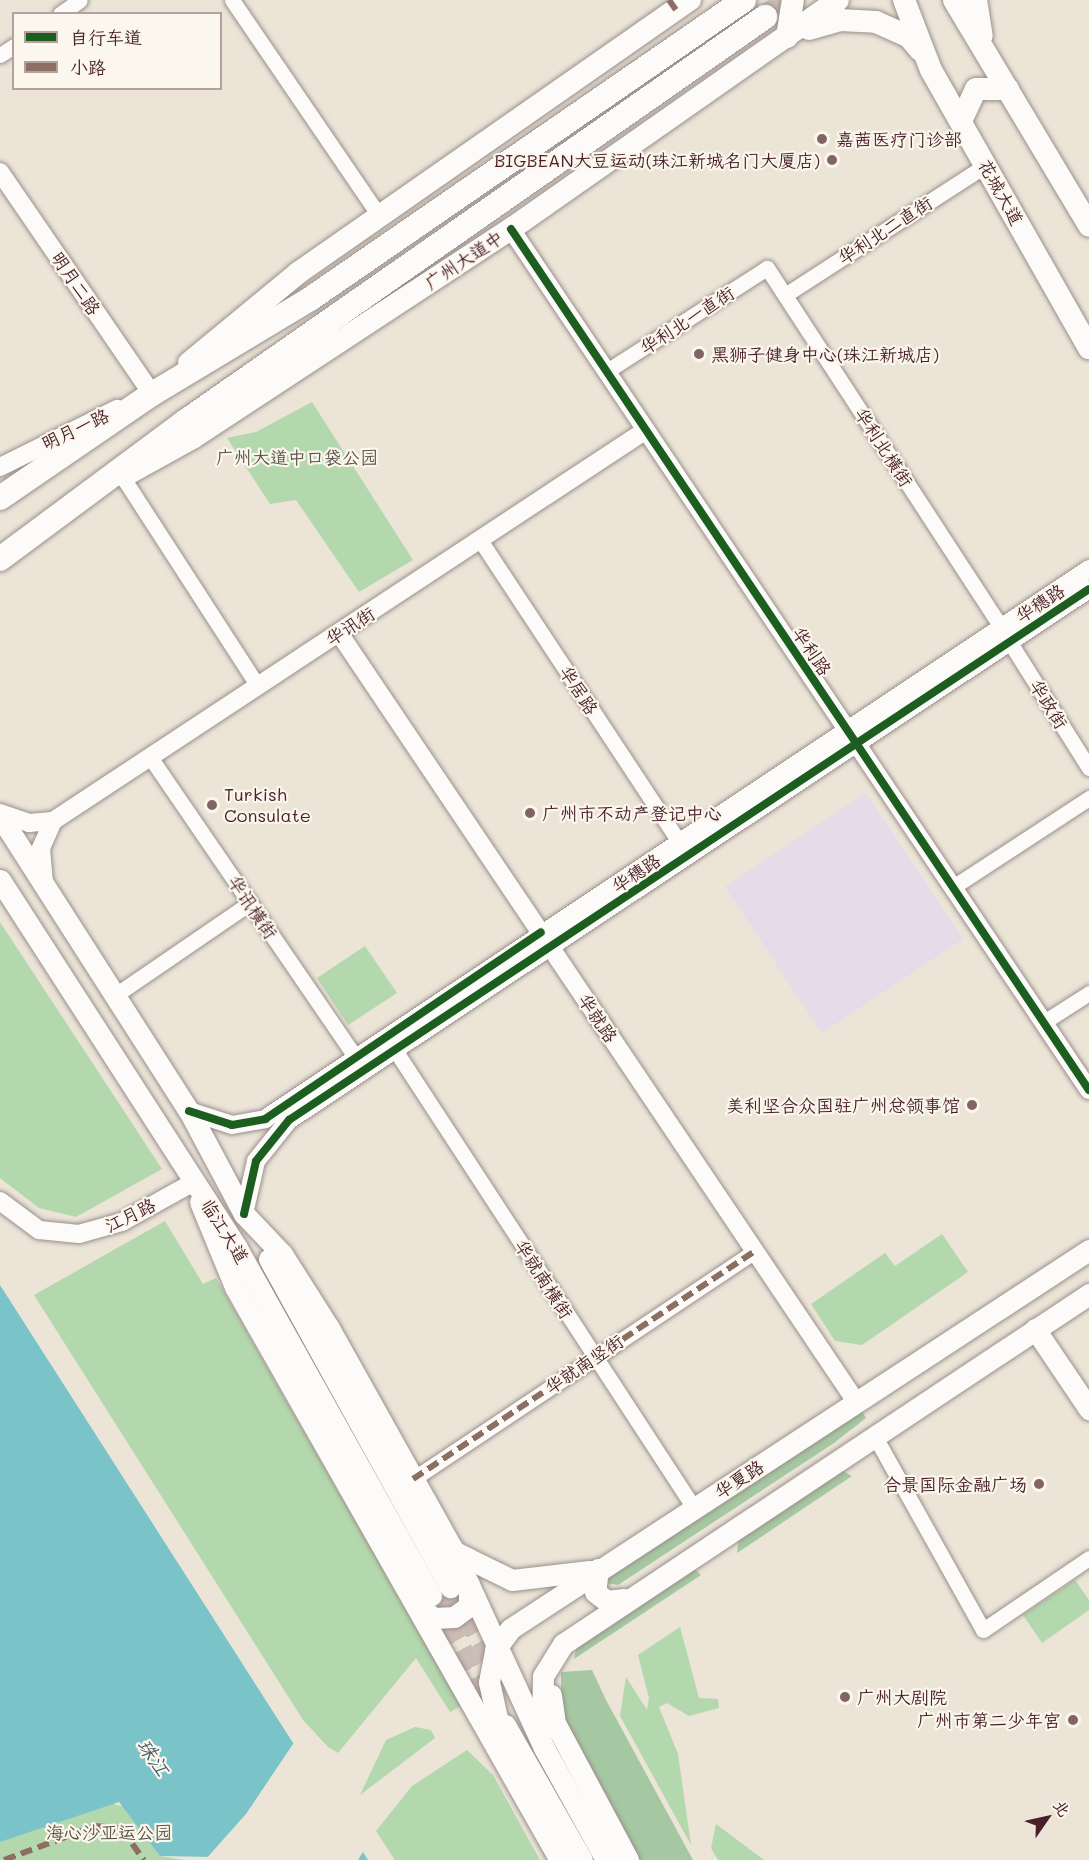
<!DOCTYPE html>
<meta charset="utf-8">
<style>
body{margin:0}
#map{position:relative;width:1089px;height:1860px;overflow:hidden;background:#ebe4d7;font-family:Mali,"LXGW WenKai TC",sans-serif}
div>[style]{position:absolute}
.built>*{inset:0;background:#e4dce8}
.green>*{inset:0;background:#b3d8ad}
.forest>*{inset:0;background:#a5c8a2}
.water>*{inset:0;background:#7ac4c9}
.pier>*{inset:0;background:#ebe4d7}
.secondary-tunnel>*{height:21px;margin-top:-10.5px;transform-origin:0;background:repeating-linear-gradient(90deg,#cbbdb5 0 21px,transparent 0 31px)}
.trunk-tunnel>*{height:24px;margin-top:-12px;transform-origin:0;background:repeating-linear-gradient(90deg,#cbbdb5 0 24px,transparent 0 36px)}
.roads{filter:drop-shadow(0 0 2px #9a8f8b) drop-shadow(0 0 2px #9a8f8b)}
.minor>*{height:15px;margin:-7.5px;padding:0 7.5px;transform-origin:7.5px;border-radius:7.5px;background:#fcfbf9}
.tertiary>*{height:18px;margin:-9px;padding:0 9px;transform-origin:9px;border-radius:9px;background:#fcfbf9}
.secondary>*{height:21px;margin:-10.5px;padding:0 10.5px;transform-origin:10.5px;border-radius:10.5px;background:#fcfbf9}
.primary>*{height:22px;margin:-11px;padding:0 11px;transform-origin:11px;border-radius:11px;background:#fcfbf9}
.trunk>*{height:24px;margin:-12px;padding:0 12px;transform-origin:12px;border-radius:12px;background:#fcfbf9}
.quiet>*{height:6px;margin-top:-3px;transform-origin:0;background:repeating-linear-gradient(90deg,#8d6e63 0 12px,transparent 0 18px)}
.cycleway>*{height:8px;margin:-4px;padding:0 4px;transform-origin:4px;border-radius:4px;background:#1b5e20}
.dots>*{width:16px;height:16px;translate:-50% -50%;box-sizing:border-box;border:3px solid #fbf7ec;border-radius:50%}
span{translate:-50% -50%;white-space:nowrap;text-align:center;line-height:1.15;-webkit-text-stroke:4.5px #fbf7ec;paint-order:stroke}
.poi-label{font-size:18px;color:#4a1f2b}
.left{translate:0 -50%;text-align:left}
.right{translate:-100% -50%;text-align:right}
.street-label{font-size:18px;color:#4a1f2b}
.park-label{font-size:18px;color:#5c5448}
.water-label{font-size:20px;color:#4a5b68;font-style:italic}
.legend{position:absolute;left:12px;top:12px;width:210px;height:78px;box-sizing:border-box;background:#fbf7ec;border:2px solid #b4a19f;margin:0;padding:8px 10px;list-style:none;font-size:18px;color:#4a1f2b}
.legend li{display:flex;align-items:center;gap:12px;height:30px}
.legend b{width:30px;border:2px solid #b4a19f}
.north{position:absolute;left:1017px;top:1788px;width:60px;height:60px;-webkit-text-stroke:4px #fbf7ec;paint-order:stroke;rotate:56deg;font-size:16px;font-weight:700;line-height:24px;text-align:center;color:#4a1f2b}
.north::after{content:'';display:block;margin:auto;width:21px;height:27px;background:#4a1f2b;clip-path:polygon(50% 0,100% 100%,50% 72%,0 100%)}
</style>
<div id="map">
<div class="built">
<i style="clip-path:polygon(866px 793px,963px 939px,822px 1033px,725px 887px)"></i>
</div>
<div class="green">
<i style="clip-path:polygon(312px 402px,413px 560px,359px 592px,296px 500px,270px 504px,227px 438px,256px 432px)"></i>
<i style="clip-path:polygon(0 922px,162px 1169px,76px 1217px,39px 1208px,0 1178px)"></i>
<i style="clip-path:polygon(365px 946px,397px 993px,348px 1025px,317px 978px)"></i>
<i style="clip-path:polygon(165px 1221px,203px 1284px,216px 1278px,461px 1706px,450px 1712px,416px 1658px,338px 1753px,328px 1747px,303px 1720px,34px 1295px)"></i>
<i style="clip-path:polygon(942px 1234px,968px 1272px,862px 1345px,835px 1341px,811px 1304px,885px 1253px,895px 1266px)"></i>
<i style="clip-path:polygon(1075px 1580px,1089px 1600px,1089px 1610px,1042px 1643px,1023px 1615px)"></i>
<i style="clip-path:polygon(680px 1627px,699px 1698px,718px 1699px,719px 1708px,689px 1716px,667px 1703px,659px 1707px,678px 1754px,691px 1845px,620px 1716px,626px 1677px,647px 1710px,649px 1698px,638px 1655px)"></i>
<i style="clip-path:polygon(415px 1727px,431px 1730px,435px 1738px,360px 1795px,386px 1740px)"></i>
<i style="clip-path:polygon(467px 1750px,493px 1775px,540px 1860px,395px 1860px,376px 1831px,412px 1786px)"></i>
<i style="clip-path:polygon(107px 1802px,128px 1808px,160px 1856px,185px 1860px,0 1860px,0 1842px)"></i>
<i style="clip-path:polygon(716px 1824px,764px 1860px,718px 1860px,711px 1848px)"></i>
</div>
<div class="forest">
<i style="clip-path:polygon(862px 1411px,866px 1418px,834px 1443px,618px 1585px,606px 1583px,608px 1576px)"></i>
<i style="clip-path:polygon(841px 1470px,852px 1476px,737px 1553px,740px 1531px)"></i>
<i style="clip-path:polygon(692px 1567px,701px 1575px,574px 1659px,577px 1645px)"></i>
<i style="clip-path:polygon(592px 1670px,606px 1700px,693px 1860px,640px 1860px,561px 1715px,561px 1672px)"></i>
</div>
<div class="water">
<i style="clip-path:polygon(0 1285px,368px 1860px,160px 1856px,119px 1802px,0 1842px)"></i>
</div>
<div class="pier">
<i style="clip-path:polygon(295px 1741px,364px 1850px,358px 1860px,205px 1860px,246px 1814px)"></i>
</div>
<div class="secondary-tunnel">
<i style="left:450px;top:1587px;width:98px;rotate:60deg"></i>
<i style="left:431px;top:1595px;width:125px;rotate:60.4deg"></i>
</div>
<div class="trunk-tunnel">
<i style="left:765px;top:17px;width:30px;rotate:-34deg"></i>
</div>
<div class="roads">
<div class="minor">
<i style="left:232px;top:0;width:263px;rotate:55.7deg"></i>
<i style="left:60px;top:14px;width:24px;rotate:-35deg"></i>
<i style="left:0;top:55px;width:17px;rotate:-33deg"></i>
<i style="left:785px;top:295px;width:239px;rotate:-32.9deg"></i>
<i style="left:607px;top:371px;width:190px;rotate:-32.8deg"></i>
<i style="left:767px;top:268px;width:427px;rotate:56.9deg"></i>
<i style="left:122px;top:476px;width:250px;rotate:57.1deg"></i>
<i style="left:480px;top:540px;width:359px;rotate:56.6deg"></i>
<i style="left:1009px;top:641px;width:150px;rotate:57.8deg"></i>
<i style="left:150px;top:757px;width:365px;rotate:55.6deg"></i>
<i style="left:953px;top:887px;width:163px;rotate:-33.2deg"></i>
<i style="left:114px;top:996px;width:165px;rotate:-34.4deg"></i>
<i style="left:1044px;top:1022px;width:54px;rotate:-32.8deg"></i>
<i style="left:395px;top:1050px;width:547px;rotate:56.86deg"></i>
<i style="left:874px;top:1435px;width:223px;rotate:60.8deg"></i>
<i style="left:983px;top:1630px;width:128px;rotate:-34.2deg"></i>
<i style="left:413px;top:1479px;width:411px;rotate:-33.7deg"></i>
</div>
<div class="tertiary">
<i style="left:0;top:172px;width:269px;rotate:55.6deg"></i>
<i style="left:152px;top:394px;width:10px;rotate:156deg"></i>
<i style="left:511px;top:229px;width:1037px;rotate:56.13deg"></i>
<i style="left:0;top:467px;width:131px;rotate:-26.4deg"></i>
<i style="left:339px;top:633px;width:928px;rotate:56.07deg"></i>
<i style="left:0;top:813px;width:31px;rotate:19deg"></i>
<i style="left:29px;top:823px;width:24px;rotate:-5deg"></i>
<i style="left:53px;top:821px;width:710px;rotate:-33.4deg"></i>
<i style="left:44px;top:883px;width:35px;rotate:-95deg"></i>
<i style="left:41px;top:848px;width:30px;rotate:-66deg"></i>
<i style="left:189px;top:1111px;width:45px;rotate:18deg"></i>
<i style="left:232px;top:1125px;width:34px;rotate:-10deg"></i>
<i style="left:265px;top:1119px;width:991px;rotate:-33.72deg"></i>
<i style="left:0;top:1201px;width:49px;rotate:36.6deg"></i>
<i style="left:39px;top:1230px;width:40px;rotate:5.7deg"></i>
<i style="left:79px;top:1234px;width:45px;rotate:-15.6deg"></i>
<i style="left:122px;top:1222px;width:82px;rotate:-29.1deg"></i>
<i style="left:244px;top:1214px;width:54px;rotate:-77.2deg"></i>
<i style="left:256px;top:1161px;width:53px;rotate:-51.2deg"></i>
<i style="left:289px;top:1120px;width:960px;rotate:-33.57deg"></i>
</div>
<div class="secondary">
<i style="left:0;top:816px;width:350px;rotate:57.4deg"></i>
<i style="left:189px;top:1111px;width:117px;rotate:61.9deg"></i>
<i style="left:244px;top:1214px;width:55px;rotate:46.5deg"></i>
<i style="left:282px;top:1254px;width:88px;rotate:57.6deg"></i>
<i style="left:329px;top:1328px;width:252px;rotate:60.8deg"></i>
<i style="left:452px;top:1548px;width:220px;rotate:65.3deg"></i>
<i style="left:544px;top:1748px;width:128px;rotate:61deg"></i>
<i style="left:0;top:880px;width:438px;rotate:57.2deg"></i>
<i style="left:237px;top:1248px;width:398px;rotate:60.8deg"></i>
<i style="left:200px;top:1202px;width:92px;rotate:67.6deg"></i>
<i style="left:235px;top:1287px;width:659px;rotate:60.44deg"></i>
<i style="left:269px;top:1259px;width:375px;rotate:61.1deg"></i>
<i style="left:1035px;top:1329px;width:97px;rotate:56deg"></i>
<i style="left:457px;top:1553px;width:61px;rotate:26.1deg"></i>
<i style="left:512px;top:1580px;width:78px;rotate:-6.7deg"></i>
<i style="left:598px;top:1569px;width:23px;rotate:97deg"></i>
<i style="left:595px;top:1592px;width:15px;rotate:37deg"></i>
<i style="left:607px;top:1601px;width:17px;rotate:-7deg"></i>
<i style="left:418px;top:1606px;width:20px;rotate:37deg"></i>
<i style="left:434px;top:1618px;width:20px;rotate:-3deg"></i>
<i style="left:454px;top:1617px;width:19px;rotate:-36deg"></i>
<i style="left:469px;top:1606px;width:22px;rotate:-90deg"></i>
<i style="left:551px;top:1695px;width:28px;rotate:82deg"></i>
<i style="left:555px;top:1723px;width:155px;rotate:61.9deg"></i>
<i style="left:505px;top:1725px;width:155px;rotate:60.3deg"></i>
<i style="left:542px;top:1732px;width:56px;rotate:-89deg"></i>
<i style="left:543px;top:1676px;width:38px;rotate:-58deg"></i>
<i style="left:563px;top:1644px;width:632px;rotate:-33.64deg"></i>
<i style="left:508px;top:1767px;width:87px;rotate:-102.6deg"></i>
<i style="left:489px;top:1682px;width:33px;rotate:-79deg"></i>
<i style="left:495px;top:1650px;width:26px;rotate:-54deg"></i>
<i style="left:510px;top:1629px;width:692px;rotate:-33.21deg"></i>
</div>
<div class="primary">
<i style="left:904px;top:0;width:75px;rotate:68.9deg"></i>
<i style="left:931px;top:70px;width:320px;rotate:60.4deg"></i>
<i style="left:954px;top:0;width:263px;rotate:59.1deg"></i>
<i style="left:976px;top:0;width:36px;rotate:81deg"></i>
<i style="left:809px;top:29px;width:32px;rotate:-16deg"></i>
<i style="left:840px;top:20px;width:36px;rotate:3deg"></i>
<i style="left:876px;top:22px;width:36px;rotate:24deg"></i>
<i style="left:909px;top:37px;width:17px;rotate:50deg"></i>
<i style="left:787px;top:37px;width:37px;rotate:-81deg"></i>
<i style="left:961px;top:121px;width:35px;rotate:-65deg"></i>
<i style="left:976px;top:89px;width:32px"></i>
<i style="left:189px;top:363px;width:141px;rotate:-39.5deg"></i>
<i style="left:298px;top:273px;width:478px;rotate:-34.9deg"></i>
<i style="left:124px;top:476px;width:80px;rotate:-29.1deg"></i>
<i style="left:194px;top:437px;width:379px;rotate:-33.3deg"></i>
<i style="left:511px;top:229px;width:399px;rotate:-35deg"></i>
</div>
<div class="trunk">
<i style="left:0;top:498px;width:184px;rotate:-34.4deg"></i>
<i style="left:152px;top:394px;width:184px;rotate:-31deg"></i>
<i style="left:310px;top:299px;width:527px;rotate:-34.56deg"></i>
<i style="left:0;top:559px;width:228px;rotate:-36.6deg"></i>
<i style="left:183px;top:423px;width:710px;rotate:-34.9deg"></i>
</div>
</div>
<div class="quiet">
<i style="left:669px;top:0;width:12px;rotate:55deg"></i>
<i style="left:413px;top:1479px;width:411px;rotate:-33.7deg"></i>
<i style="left:4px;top:1860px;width:97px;rotate:-20.5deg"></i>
<i style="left:95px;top:1826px;width:27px;rotate:6deg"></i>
<i style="left:122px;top:1829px;width:38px;rotate:55deg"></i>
</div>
<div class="cycleway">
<i style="left:511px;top:229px;width:1037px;rotate:56.13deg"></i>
<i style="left:189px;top:1111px;width:45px;rotate:18deg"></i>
<i style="left:232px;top:1125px;width:34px;rotate:-10deg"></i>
<i style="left:265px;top:1119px;width:333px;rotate:-34.1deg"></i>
<i style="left:244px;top:1214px;width:54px;rotate:-77.2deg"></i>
<i style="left:256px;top:1161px;width:53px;rotate:-51.2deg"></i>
<i style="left:289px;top:1120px;width:960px;rotate:-33.57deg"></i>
</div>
<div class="dots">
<i style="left:822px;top:139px;background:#826467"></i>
<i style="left:832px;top:160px;background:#826467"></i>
<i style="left:699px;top:354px;background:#826467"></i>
<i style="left:212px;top:805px;background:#826467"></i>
<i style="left:530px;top:813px;background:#826467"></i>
<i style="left:972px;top:1105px;background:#826467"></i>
<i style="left:1039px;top:1484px;background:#826467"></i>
<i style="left:845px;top:1697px;background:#826467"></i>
<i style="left:1073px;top:1720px;background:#826467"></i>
</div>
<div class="poi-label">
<span class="left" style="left:836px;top:139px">嘉茜医疗门诊部</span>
<span class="right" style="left:820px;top:160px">BIGBEAN大豆运动(珠江新城名门大厦店)</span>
<span class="left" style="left:711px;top:354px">黑狮子健身中心(珠江新城店)</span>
<span class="left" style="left:224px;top:805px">Turkish<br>Consulate</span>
<span class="left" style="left:542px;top:813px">广州市不动产登记中心</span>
<span class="right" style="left:960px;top:1105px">美利坚合众国驻广州总领事馆</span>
<span class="right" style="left:1027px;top:1484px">合景国际金融广场</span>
<span class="left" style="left:857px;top:1697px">广州大剧院</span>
<span class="right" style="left:1061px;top:1720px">广州市第二少年宫</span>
</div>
<div class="street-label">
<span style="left:1001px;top:192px;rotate:61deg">花城大道</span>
<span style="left:885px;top:230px;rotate:-33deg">华利北二直街</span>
<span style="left:464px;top:260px;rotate:-34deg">广州大道中</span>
<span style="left:76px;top:283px;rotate:56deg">明月二路</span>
<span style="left:687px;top:320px;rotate:-33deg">华利北一直街</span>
<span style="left:75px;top:429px;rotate:-25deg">明月一路</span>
<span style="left:884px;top:447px;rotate:57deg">华利北横街</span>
<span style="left:1040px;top:603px;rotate:-33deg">华穗路</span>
<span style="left:350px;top:626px;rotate:-33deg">华讯街</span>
<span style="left:812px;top:651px;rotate:56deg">华利路</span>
<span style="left:579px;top:690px;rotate:57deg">华居路</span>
<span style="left:1049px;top:704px;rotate:58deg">华政街</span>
<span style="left:636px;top:873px;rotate:-34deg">华穗路</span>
<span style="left:253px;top:907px;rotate:56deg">华讯横街</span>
<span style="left:598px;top:1018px;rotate:56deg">华就路</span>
<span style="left:130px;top:1215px;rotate:-26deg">江月路</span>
<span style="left:225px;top:1231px;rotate:58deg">临江大道</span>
<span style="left:544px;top:1279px;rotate:57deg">华就南横街</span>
<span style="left:584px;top:1364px;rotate:-34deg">华就南竖街</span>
<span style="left:739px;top:1479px;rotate:-33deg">华夏路</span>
</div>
<div class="park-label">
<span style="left:297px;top:457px">广州大道中口袋公园</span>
<span style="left:109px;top:1832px">海心沙亚运公园</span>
</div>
<div class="water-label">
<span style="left:154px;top:1757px;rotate:56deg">珠江</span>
</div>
<ul class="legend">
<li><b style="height:8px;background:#1b5e20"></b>自行车道</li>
<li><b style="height:8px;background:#8d6e63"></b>小路</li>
</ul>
<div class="north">北</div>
</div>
